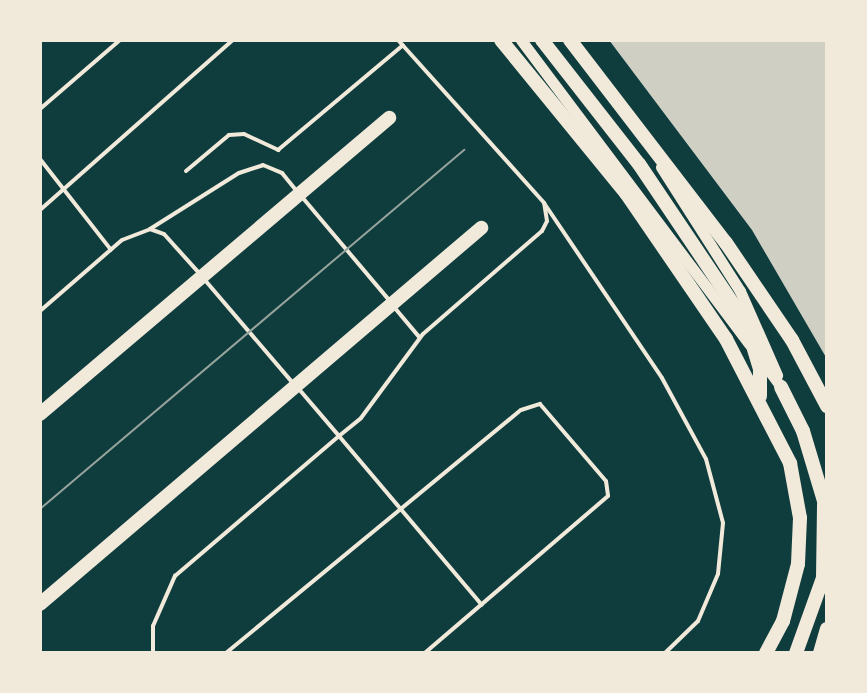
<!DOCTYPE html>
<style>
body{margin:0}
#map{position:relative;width:867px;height:693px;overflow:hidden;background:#0f3d3e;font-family:"PT Sans",sans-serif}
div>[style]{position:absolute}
.building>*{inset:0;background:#cfcfc3}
.service>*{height:4px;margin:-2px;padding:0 2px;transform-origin:2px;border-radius:2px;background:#f1e9da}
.tertiary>*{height:11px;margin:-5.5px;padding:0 5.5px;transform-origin:5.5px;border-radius:5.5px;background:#f1e9da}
.trunk>*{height:14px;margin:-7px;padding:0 7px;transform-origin:7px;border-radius:7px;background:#f1e9da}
.tram>*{height:2px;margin:-1px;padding:0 1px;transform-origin:1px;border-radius:1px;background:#97a49c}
span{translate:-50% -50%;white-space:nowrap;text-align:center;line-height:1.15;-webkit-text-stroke:7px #f1e9da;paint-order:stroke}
.frame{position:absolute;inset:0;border:42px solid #f1e9da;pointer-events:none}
</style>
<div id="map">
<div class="building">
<i style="clip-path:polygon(609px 40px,827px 40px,827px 359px,752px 230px)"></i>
</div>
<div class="service">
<i style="left:398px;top:40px;width:219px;rotate:48.1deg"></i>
<i style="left:544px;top:203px;width:211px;rotate:56deg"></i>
<i style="left:662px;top:378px;width:92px;rotate:61.5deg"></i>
<i style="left:706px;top:459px;width:66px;rotate:75.1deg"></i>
<i style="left:723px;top:523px;width:51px;rotate:95.6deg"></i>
<i style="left:718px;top:574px;width:51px;rotate:113.1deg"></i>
<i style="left:698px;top:621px;width:46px;rotate:135.9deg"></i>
<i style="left:40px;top:109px;width:106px;rotate:-40.8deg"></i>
<i style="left:40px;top:159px;width:115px;rotate:52deg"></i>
<i style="left:186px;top:171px;width:56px;rotate:-39.9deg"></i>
<i style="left:229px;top:135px;width:15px;rotate:-4deg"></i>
<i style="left:244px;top:134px;width:38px;rotate:25deg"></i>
<i style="left:278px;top:150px;width:163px;rotate:-40deg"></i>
<i style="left:302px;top:197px;width:135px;rotate:49.8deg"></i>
<i style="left:40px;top:210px;width:257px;rotate:-41.4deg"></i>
<i style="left:150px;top:229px;width:105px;rotate:-32.2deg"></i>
<i style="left:239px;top:173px;width:25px;rotate:-18deg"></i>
<i style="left:263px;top:165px;width:21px;rotate:23deg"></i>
<i style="left:282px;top:173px;width:22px;rotate:51deg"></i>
<i style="left:204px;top:279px;width:135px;rotate:49.5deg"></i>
<i style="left:394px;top:307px;width:39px;rotate:50deg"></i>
<i style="left:40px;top:311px;width:108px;rotate:-40.9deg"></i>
<i style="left:122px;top:240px;width:30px;rotate:-21deg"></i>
<i style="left:150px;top:229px;width:15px;rotate:20deg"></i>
<i style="left:164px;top:234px;width:52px;rotate:48.1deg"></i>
<i style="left:298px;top:388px;width:63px;rotate:49.5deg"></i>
<i style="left:339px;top:436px;width:28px;rotate:-39deg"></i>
<i style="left:361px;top:418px;width:104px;rotate:-53.6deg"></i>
<i style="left:423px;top:334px;width:157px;rotate:-40.9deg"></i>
<i style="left:542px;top:231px;width:11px;rotate:-63deg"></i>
<i style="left:547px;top:221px;width:18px;rotate:-99deg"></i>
<i style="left:153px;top:653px;width:27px;rotate:-90deg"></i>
<i style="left:153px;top:626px;width:55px;rotate:-66.3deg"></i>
<i style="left:175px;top:576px;width:216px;rotate:-40.5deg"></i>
<i style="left:339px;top:436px;width:221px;rotate:49.8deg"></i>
<i style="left:226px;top:653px;width:382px;rotate:-39.5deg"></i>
<i style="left:521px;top:410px;width:20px;rotate:-18deg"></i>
<i style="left:540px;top:404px;width:101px;rotate:49.4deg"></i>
<i style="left:606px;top:481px;width:15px;rotate:82deg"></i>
<i style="left:608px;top:496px;width:241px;rotate:139.4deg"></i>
</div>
<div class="tertiary">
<i style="left:521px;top:40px;width:380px;rotate:53.1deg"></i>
<i style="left:661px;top:167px;width:147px;rotate:57.5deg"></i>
<i style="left:740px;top:291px;width:92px;rotate:66.2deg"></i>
<i style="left:760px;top:358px;width:36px;rotate:54deg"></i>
</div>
<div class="trunk">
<i style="left:501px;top:40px;width:198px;rotate:50.8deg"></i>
<i style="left:626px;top:193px;width:177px;rotate:55.6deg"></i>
<i style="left:726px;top:339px;width:140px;rotate:62.7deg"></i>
<i style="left:790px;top:463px;width:56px;rotate:79.7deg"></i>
<i style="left:800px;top:518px;width:46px;rotate:92.5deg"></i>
<i style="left:798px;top:564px;width:59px;rotate:104.7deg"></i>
<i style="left:783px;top:621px;width:36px;rotate:118deg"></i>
<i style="left:542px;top:40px;width:157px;rotate:52deg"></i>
<i style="left:639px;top:164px;width:192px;rotate:56.1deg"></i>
<i style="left:746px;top:323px;width:48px;rotate:73.1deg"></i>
<i style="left:760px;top:369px;width:27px;rotate:90deg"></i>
<i style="left:570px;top:40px;width:256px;rotate:52.5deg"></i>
<i style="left:726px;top:243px;width:117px;rotate:55.8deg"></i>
<i style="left:792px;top:340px;width:75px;rotate:62.1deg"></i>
<i style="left:781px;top:387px;width:49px;rotate:63.4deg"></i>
<i style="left:803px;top:431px;width:84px;rotate:73.3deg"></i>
<i style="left:40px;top:414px;width:458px;rotate:-40.3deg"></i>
<i style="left:40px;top:604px;width:580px;rotate:-40.45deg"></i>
<i style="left:796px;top:653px;width:80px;rotate:-70.2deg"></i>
<i style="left:823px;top:578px;width:74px;rotate:-89.2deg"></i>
<i style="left:820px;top:653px;width:25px;rotate:-74deg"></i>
</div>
<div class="tram">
<i style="left:40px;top:509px;width:556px;rotate:-40.25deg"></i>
</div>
<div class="frame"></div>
</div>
